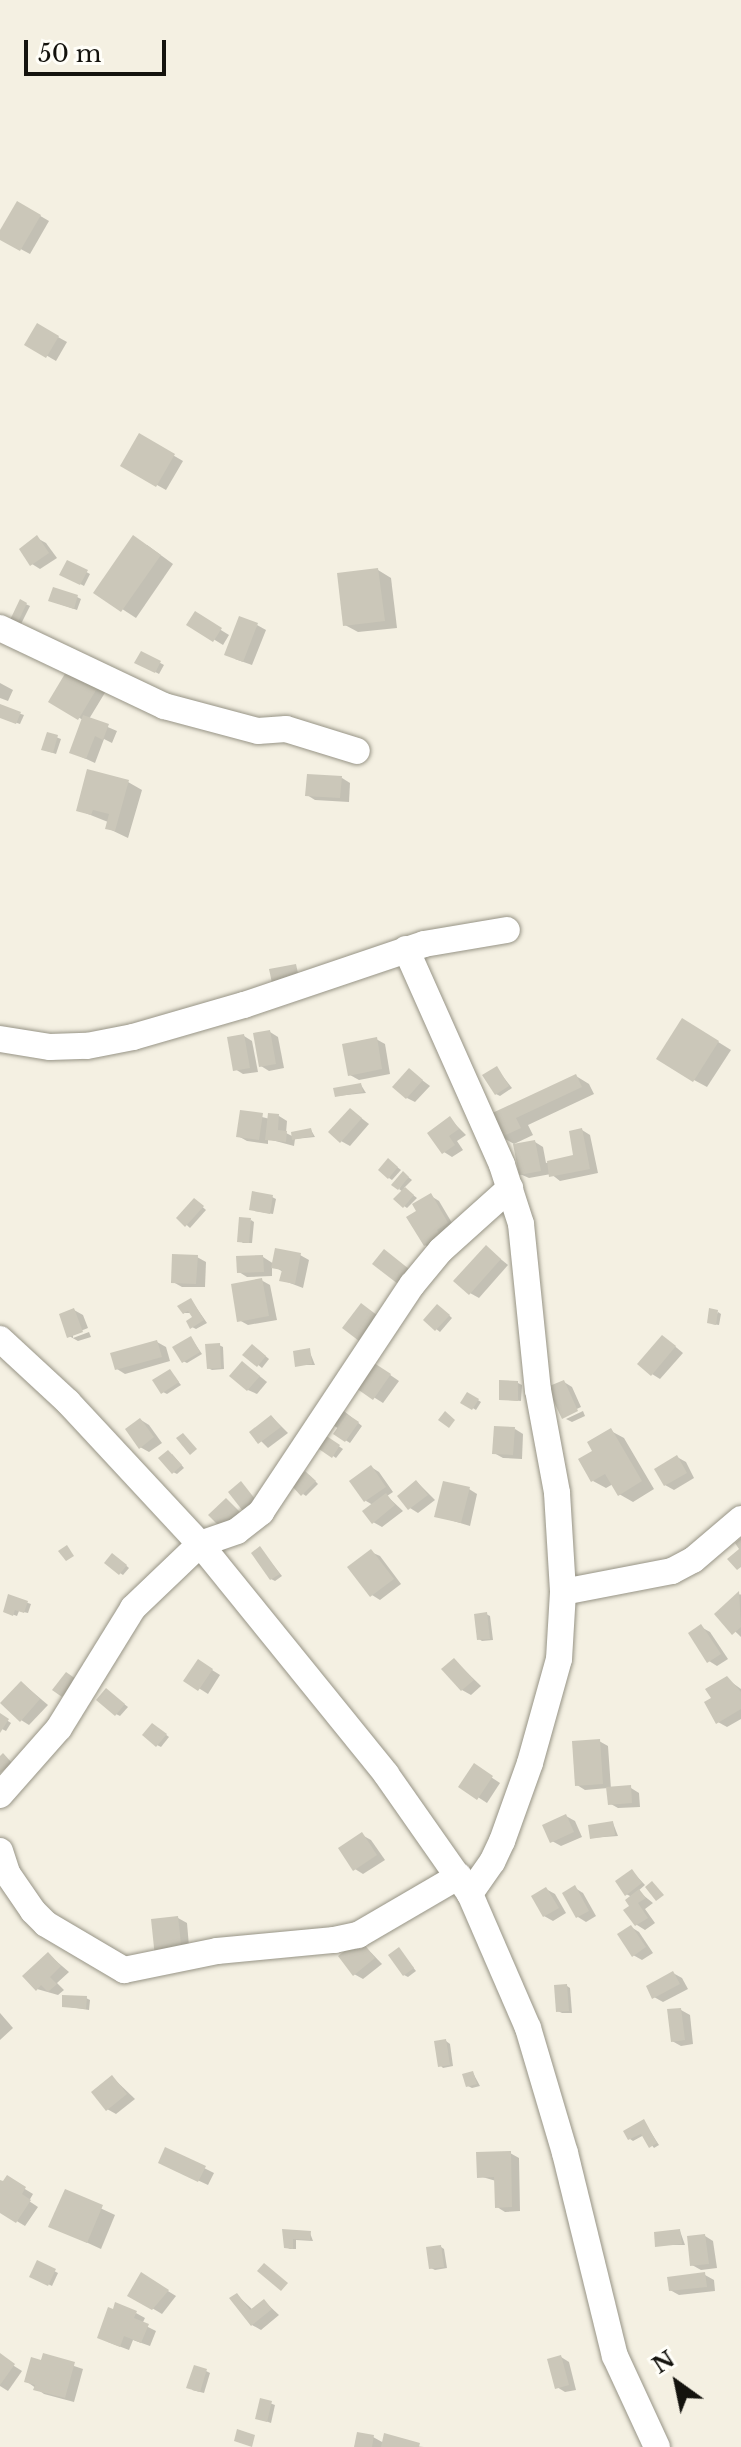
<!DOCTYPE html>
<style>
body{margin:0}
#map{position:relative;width:741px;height:2447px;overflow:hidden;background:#f4f0e2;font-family:"Libre Baskerville",serif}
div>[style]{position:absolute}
.shadow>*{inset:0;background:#0003}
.building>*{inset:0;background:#cbc7b9}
.roads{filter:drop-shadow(0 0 2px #979486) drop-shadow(0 0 2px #979486)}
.minor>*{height:26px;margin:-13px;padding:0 13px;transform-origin:13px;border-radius:13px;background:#fff}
span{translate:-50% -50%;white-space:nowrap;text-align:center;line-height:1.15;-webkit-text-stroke:6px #fffef8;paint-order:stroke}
.north{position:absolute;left:637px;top:2343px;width:80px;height:80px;-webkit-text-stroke:6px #fffef8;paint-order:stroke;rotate:327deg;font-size:22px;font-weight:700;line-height:32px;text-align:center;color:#14130e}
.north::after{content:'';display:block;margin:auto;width:28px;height:36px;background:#14130e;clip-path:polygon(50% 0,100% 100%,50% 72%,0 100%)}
.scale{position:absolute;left:24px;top:40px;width:142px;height:36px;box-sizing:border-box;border:4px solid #14130e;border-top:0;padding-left:10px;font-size:24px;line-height:28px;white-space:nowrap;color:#14130e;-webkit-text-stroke:6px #fffef8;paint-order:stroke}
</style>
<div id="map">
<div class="shadow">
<i style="clip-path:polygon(18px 203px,49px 221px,30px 254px,0 238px)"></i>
<i style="clip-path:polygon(38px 326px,67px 342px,56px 361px,27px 344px)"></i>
<i style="clip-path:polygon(140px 436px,183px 461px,166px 490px,123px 466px)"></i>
<i style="clip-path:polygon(37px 538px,46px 543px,57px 558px,40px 569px,32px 564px)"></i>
<i style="clip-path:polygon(147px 545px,173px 564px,136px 618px,96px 592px)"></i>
<i style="clip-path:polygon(68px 562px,90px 574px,84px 586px,62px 574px)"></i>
<i style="clip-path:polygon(378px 570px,391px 578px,397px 628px,358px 632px,345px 625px)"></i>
<i style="clip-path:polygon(77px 597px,81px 599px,77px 610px,54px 602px)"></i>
<i style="clip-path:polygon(21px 602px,30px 606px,20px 626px,11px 621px)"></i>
<i style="clip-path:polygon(195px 614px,229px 635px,223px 645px,189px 624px)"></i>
<i style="clip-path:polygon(257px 625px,266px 630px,252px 665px,235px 659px)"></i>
<i style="clip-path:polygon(142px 653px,164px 665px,159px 674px,137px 662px)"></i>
<i style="clip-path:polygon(69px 669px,106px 691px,89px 719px,117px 731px,112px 743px,104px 739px,95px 763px,71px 752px,83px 720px,50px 701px)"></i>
<i style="clip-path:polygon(0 683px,13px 690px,8px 701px,0 698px)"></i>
<i style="clip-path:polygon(0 707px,24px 715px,20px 724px,0 717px)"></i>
<i style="clip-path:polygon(48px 734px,61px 739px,56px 754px,47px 751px)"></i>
<i style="clip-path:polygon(89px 771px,128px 782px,142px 790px,128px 838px,107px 828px,108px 822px,78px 810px)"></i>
<i style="clip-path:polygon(342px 778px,350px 783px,349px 802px,315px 800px,307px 795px)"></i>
<i style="clip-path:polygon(683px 1020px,731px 1050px,707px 1087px,694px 1080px)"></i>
<i style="clip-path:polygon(270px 1032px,278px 1037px,284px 1068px,269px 1071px,261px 1066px)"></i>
<i style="clip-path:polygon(244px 1036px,252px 1041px,258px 1072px,243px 1074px,235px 1069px)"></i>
<i style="clip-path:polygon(376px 1039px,385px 1044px,390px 1074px,359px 1080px,350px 1075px)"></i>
<i style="clip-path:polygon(497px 1069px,512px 1088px,500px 1096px,496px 1094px)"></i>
<i style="clip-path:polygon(410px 1071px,430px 1086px,415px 1102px,407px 1098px)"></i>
<i style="clip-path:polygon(576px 1076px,589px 1084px,594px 1094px,528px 1125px,533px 1135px,514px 1144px,500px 1136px,491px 1116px)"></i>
<i style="clip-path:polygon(361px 1085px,366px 1093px,337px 1096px)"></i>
<i style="clip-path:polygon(351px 1110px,369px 1124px,350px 1146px,341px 1141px)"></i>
<i style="clip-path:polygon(242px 1112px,270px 1119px,279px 1116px,287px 1121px,286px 1133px,294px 1137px,311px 1130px,315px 1137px,295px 1139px,294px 1146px,268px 1139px,268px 1144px,247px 1141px,238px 1136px)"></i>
<i style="clip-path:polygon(450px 1119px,466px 1135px,457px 1141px,463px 1150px,452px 1157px,444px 1152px)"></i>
<i style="clip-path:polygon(582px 1130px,590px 1135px,598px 1173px,560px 1181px,551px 1174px,529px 1178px,520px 1174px,535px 1142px,543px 1147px,546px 1163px,576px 1157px)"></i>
<i style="clip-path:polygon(392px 1163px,401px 1170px,392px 1180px,389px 1178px)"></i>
<i style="clip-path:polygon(407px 1176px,412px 1180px,404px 1188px,417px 1198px,407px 1208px,404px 1206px,403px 1192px,399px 1189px)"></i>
<i style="clip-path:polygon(431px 1196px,439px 1201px,455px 1228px,434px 1250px,425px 1245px,419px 1212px)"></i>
<i style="clip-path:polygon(272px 1197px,276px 1199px,273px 1214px,255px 1211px)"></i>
<i style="clip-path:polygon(198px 1203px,206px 1210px,190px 1228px,179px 1218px)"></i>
<i style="clip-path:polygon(251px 1220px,254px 1222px,252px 1243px,243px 1243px,239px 1240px)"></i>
<i style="clip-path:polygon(486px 1247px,508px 1265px,479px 1298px,470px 1293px)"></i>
<i style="clip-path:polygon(300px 1255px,309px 1260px,303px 1288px,282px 1280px,283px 1272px,272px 1265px,272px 1276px,247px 1277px,239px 1272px,263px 1257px,274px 1264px)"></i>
<i style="clip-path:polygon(197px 1257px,206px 1262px,205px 1287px,182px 1287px,173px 1282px)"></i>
<i style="clip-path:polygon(261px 1280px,270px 1285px,277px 1320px,248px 1325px,239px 1320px)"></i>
<i style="clip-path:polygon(191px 1300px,207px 1323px,196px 1329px,192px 1327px,194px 1318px,192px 1313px,184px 1313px)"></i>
<i style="clip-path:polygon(441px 1308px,452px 1318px,440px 1332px,425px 1320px)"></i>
<i style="clip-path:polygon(74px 1310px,83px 1315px,88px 1328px,73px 1334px,73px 1338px,89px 1332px,91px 1337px,78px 1341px,69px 1336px)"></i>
<i style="clip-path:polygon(718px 1312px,721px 1314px,719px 1325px,712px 1324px)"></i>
<i style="clip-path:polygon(191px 1338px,202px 1354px,187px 1363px,183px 1361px)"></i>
<i style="clip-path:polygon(157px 1342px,166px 1347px,170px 1361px,125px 1374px,117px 1369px)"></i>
<i style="clip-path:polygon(671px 1343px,683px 1353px,660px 1379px,652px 1374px)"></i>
<i style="clip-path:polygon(219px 1345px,223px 1347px,224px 1369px,212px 1370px,208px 1368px)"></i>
<i style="clip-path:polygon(256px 1348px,269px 1359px,262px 1368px,245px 1354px)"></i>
<i style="clip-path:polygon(309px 1350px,315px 1365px,297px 1365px)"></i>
<i style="clip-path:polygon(380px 1368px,399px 1381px,383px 1403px,356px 1386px)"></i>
<i style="clip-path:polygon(251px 1369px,267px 1382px,257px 1394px,248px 1390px)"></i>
<i style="clip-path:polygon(170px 1371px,181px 1385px,167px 1394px,163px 1392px)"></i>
<i style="clip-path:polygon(564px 1382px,572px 1387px,581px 1407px,566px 1414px,566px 1419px)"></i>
<i style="clip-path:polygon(518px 1383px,522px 1385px,521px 1401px,501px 1399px)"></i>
<i style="clip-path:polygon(468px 1394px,481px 1402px,476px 1410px,463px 1402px)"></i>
<i style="clip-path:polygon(338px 1406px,362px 1426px,350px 1443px,336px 1434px,339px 1429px,327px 1421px)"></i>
<i style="clip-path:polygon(583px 1411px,585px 1416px,572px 1422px,566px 1419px)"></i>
<i style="clip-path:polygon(272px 1417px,288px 1433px,268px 1448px,252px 1432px)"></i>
<i style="clip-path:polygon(141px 1420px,149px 1425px,162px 1443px,149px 1452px,140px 1447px)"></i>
<i style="clip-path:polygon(515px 1429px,523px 1434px,522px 1459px,503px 1458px,494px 1453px)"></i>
<i style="clip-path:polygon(611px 1431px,624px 1438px,654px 1489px,633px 1502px,619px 1494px,613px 1484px,606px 1488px,593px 1481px)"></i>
<i style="clip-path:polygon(322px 1435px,343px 1449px,336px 1458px,316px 1444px)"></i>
<i style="clip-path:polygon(172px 1454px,184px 1468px,177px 1474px,173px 1472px)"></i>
<i style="clip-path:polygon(677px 1457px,686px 1462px,694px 1478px,674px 1490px,665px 1485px)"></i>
<i style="clip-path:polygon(371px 1467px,379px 1472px,393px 1492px,387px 1496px,403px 1511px,382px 1527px,373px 1522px,373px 1505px,366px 1501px)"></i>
<i style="clip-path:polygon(309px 1475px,318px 1484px,306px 1496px,303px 1494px)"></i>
<i style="clip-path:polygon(417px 1482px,435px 1500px,418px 1513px,410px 1508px)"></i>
<i style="clip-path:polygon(469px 1489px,477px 1494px,470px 1526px,437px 1516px)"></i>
<i style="clip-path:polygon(260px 1549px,282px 1576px,275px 1581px,271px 1579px)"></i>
<i style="clip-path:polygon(371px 1552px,380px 1556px,401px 1584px,380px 1600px,372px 1595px)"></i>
<i style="clip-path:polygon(116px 1557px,129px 1568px,123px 1575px,120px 1573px)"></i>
<i style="clip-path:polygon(740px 1594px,741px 1595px,741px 1637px,717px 1614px)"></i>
<i style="clip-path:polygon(10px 1597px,31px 1604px,28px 1613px,19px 1611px,17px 1616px,9px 1613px)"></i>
<i style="clip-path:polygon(486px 1614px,490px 1616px,493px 1640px,482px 1641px,479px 1639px)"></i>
<i style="clip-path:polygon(701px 1627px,710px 1632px,728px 1659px,717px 1666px,709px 1661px)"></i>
<i style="clip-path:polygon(454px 1660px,481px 1686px,471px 1695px,462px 1690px)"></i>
<i style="clip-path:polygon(198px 1661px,220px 1675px,208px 1694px,186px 1680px)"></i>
<i style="clip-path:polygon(727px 1679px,741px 1689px,741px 1719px,727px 1727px,718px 1722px,713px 1698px)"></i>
<i style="clip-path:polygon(22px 1683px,48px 1705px,29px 1725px,21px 1720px)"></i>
<i style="clip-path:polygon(110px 1693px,128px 1707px,120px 1716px,116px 1714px)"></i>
<i style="clip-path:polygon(0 1716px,11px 1723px,6px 1731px,0 1728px)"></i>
<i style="clip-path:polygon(156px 1727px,169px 1737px,161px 1747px,157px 1745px)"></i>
<i style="clip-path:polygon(599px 1741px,608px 1746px,611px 1789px,631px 1788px,639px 1793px,640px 1807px,618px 1808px,609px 1803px,608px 1788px,585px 1790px,577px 1785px)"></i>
<i style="clip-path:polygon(474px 1766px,500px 1783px,487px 1803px,461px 1786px)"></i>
<i style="clip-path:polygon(566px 1816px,575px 1821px,582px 1837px,561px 1846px,552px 1841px)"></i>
<i style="clip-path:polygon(613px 1823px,618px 1836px,591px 1838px)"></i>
<i style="clip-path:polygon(362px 1835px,371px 1840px,385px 1860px,363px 1874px,355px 1869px)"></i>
<i style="clip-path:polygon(632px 1871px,645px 1885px,638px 1891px,653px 1903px,645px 1909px,655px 1923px,645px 1930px,637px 1925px,632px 1897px,626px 1894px)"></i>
<i style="clip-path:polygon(575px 1888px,583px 1893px,596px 1916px,586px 1922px,578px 1917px)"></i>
<i style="clip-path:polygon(546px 1889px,555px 1894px,566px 1913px,553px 1921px,544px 1916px)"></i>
<i style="clip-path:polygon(178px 1918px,187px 1923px,190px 1958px,165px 1961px)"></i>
<i style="clip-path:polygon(631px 1927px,639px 1932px,653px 1953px,642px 1960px,633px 1955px)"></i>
<i style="clip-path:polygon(360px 1941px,382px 1964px,363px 1979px,354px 1974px)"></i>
<i style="clip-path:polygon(399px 1950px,416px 1971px,408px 1977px,404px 1975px)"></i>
<i style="clip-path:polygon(48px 1954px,69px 1972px,57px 1983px,64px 1990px,58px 1995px,37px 1989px)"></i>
<i style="clip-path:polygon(673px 1973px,682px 1978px,688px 1989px,663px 2002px,654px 1997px)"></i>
<i style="clip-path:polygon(567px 1986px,570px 1988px,572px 2013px,562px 2013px,558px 2011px)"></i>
<i style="clip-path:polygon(86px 1998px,90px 2000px,89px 2010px,64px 2006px)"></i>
<i style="clip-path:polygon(681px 2010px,690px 2015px,693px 2044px,681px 2046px,672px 2041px)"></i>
<i style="clip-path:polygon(0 2013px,13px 2028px,0 2040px)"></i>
<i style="clip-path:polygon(446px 2041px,450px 2044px,453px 2066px,443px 2068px,440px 2065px)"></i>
<i style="clip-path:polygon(473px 2073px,480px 2086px,472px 2088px,468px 2086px)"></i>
<i style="clip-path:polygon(112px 2077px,135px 2099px,116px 2114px,107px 2109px)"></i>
<i style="clip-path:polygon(644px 2122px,659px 2145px,654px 2148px,644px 2135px,633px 2141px,630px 2139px)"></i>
<i style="clip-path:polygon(166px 2149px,214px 2173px,208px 2185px,169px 2167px)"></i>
<i style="clip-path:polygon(510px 2153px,519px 2158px,520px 2211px,505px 2212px,497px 2207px,496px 2181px,479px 2176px)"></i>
<i style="clip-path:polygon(7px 2178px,33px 2194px,29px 2201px,38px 2207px,25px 2226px,0 2211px,0 2182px,3px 2184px)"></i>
<i style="clip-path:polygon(66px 2192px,115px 2215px,101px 2249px,51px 2226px)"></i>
<i style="clip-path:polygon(284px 2231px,310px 2233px,313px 2241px,296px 2240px,296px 2249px,290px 2249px,286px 2247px)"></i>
<i style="clip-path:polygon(680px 2231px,685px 2245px,657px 2245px)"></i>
<i style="clip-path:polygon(705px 2236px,713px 2241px,717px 2268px,701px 2270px,692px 2265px)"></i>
<i style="clip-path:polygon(441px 2247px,444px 2249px,447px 2268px,435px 2270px,431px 2268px)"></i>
<i style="clip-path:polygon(38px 2263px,58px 2273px,52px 2286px,32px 2276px)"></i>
<i style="clip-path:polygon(142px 2275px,176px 2296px,162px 2314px,130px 2295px)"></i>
<i style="clip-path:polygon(705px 2275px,714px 2280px,715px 2291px,679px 2295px,670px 2290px)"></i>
<i style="clip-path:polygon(237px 2295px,253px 2310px,264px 2301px,279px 2315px,261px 2330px,252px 2325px)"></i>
<i style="clip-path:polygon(136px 2313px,145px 2318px,142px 2324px,156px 2331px,150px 2346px,133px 2340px,129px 2350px,108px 2342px)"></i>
<i style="clip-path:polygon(44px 2356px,83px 2369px,74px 2402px,44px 2394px,26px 2381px)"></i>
<i style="clip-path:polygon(0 2357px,22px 2371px,8px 2391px,0 2386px)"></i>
<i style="clip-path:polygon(561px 2357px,569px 2362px,576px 2390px,565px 2392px,557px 2387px)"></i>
<i style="clip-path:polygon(206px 2371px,210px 2373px,204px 2393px,192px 2390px)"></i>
<i style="clip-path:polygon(261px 2400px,275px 2405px,271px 2423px,257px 2418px)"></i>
<i style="clip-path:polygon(373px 2437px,384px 2443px,424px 2447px,356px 2447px)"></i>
</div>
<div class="building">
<i style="clip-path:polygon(17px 201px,41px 215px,20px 251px,0 240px,0 230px)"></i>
<i style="clip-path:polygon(37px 323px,59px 336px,46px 358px,24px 345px)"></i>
<i style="clip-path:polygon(139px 433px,175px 454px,156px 487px,120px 466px)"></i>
<i style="clip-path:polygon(37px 535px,49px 553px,30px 566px,19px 549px)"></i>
<i style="clip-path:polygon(133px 535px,161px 555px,121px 612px,93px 593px)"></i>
<i style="clip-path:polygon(67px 560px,88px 570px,80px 585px,59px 575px)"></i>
<i style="clip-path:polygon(378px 568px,385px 621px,343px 626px,337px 573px)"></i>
<i style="clip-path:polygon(53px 587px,78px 595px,74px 609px,48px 601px)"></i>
<i style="clip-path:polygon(20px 599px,27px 603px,16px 626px,9px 622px)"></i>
<i style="clip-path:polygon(195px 611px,222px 628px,213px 642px,186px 625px)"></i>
<i style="clip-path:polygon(239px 616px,258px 623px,243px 662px,224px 655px)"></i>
<i style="clip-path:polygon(141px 651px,161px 661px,155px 673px,134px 663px)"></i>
<i style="clip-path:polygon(69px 667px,99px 685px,78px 720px,48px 702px)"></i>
<i style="clip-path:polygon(0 704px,21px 712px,16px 724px,0 718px)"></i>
<i style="clip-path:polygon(83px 715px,109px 724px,103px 740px,95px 736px,86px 759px,69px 753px)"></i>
<i style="clip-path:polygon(47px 732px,58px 735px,53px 753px,41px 750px)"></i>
<i style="clip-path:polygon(87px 769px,129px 780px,115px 831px,105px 829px,109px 814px,93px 810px,91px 815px,76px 811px)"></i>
<i style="clip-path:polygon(307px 774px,342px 776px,340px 798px,305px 796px)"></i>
<i style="clip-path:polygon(296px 964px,299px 978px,272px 983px,269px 969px)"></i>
<i style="clip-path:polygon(682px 1018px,719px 1041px,693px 1082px,656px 1059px)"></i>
<i style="clip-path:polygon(270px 1030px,276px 1064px,259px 1067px,253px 1033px)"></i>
<i style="clip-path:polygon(244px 1034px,250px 1068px,233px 1071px,227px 1037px)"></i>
<i style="clip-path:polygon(377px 1037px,382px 1069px,348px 1076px,342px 1044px)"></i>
<i style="clip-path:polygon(497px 1066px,509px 1086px,495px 1095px,482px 1075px)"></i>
<i style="clip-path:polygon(409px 1068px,423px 1080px,406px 1099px,392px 1087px)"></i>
<i style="clip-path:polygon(576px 1074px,582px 1087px,516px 1118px,521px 1128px,499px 1138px,488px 1115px)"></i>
<i style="clip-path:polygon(361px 1083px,363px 1092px,335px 1097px,333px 1088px)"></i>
<i style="clip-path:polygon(350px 1108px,362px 1118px,340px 1143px,328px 1132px)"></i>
<i style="clip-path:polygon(240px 1110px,263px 1113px,259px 1140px,236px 1137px)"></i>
<i style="clip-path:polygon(268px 1113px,279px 1114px,278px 1130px,287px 1131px,286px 1142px,265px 1140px)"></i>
<i style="clip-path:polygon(450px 1116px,459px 1129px,449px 1136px,455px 1145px,442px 1154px,427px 1133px)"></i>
<i style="clip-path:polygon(311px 1128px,313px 1136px,292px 1140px,291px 1132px)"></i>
<i style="clip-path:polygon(582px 1128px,590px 1169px,549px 1177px,547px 1161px,573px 1155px,569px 1131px)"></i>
<i style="clip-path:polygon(535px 1140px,541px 1171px,519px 1175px,513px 1144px)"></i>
<i style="clip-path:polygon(388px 1158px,398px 1167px,388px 1179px,378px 1170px)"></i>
<i style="clip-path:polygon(403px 1171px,409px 1177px,398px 1190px,391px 1185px)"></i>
<i style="clip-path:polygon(405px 1187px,414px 1195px,403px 1208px,393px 1199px)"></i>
<i style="clip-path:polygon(252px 1191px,273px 1195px,270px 1214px,249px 1210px)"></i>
<i style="clip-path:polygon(431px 1193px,448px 1223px,437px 1230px,441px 1236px,424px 1246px,406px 1217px,416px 1211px,412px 1204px)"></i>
<i style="clip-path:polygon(194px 1198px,204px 1206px,185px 1227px,176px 1218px)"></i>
<i style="clip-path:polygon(239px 1217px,251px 1218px,249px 1243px,237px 1242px)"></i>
<i style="clip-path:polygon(486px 1245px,501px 1259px,469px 1295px,453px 1281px)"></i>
<i style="clip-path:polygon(275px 1248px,301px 1253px,295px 1284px,279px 1281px,282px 1270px,271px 1268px)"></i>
<i style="clip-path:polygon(384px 1249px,409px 1269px,398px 1284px,372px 1264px)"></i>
<i style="clip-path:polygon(172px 1254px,198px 1255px,196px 1284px,171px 1283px)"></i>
<i style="clip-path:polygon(263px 1255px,264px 1272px,237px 1273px,236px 1256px)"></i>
<i style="clip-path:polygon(262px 1278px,269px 1316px,237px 1322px,231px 1284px)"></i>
<i style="clip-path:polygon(191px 1298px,204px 1320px,190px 1329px,186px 1321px,192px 1317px,188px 1311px,183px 1314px,177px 1306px)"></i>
<i style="clip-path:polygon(361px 1303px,382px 1319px,363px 1344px,342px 1328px)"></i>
<i style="clip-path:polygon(437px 1304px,450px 1315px,435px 1331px,423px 1320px)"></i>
<i style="clip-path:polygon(74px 1308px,83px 1332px,67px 1338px,59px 1314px)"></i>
<i style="clip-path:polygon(709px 1308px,718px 1310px,716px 1325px,707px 1323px)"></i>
<i style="clip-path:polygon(662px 1335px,676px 1346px,651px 1376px,637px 1364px)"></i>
<i style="clip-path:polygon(191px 1336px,200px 1352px,182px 1363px,172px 1347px)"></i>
<i style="clip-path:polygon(157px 1340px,162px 1357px,115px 1370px,110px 1353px)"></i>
<i style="clip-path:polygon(220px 1343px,221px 1368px,207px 1369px,205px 1344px)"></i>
<i style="clip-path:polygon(252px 1344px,266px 1356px,257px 1367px,242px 1355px)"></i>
<i style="clip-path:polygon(310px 1348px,312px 1364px,295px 1367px,293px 1351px)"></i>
<i style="clip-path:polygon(242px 1361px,260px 1376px,247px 1391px,229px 1376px)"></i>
<i style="clip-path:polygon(371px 1361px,391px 1374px,373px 1400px,353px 1386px)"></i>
<i style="clip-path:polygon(170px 1369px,179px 1382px,161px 1394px,152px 1380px)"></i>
<i style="clip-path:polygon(499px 1380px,518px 1381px,518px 1401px,499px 1400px)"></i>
<i style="clip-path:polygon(564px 1380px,578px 1411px,562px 1419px,547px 1387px)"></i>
<i style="clip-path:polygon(467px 1392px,479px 1399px,472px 1410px,460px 1403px)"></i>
<i style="clip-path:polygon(445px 1411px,455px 1420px,449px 1428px,438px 1420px)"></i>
<i style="clip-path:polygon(347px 1414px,359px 1422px,345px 1442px,333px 1434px)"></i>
<i style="clip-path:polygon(271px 1415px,281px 1427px,258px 1444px,249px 1432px)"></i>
<i style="clip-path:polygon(140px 1418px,154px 1437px,139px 1449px,125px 1429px)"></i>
<i style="clip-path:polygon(494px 1426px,515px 1427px,513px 1455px,492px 1454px)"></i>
<i style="clip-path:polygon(611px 1428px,642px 1481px,618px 1496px,605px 1474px,591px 1482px,578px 1459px,592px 1451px,587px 1442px)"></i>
<i style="clip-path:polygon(183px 1433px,197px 1449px,190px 1455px,176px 1438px)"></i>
<i style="clip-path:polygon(322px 1433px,340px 1445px,332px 1458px,313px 1445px)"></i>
<i style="clip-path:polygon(168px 1450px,182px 1465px,172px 1474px,158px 1458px)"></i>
<i style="clip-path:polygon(677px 1455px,687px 1473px,664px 1486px,654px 1469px)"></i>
<i style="clip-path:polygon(371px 1465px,386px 1487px,364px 1502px,349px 1481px)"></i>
<i style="clip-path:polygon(305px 1471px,316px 1481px,301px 1496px,291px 1485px)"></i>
<i style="clip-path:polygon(416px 1480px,428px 1495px,408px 1510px,397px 1496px)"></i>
<i style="clip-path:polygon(241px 1481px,259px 1504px,246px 1515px,228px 1492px)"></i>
<i style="clip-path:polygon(443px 1481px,470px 1487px,461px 1523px,434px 1517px)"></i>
<i style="clip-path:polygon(386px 1493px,395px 1505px,372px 1524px,362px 1511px)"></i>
<i style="clip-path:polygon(226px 1498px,240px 1512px,222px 1529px,208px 1515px)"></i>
<i style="clip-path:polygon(741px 1538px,741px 1567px,737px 1570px,727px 1559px,739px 1549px,735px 1543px)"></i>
<i style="clip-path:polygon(67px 1545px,74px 1556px,66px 1561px,58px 1551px)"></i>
<i style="clip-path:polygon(260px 1546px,280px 1574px,270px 1580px,251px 1553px)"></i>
<i style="clip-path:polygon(371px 1549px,394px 1579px,370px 1597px,347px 1567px)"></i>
<i style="clip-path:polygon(112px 1553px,127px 1565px,119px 1575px,104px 1563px)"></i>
<i style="clip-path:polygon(739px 1591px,741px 1627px,732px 1635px,714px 1614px)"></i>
<i style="clip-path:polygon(8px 1594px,28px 1601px,24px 1613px,15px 1610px,13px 1616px,3px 1612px)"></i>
<i style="clip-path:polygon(487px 1612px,490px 1639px,477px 1640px,474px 1614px)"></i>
<i style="clip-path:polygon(701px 1624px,721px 1654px,707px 1663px,688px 1633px)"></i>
<i style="clip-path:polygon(454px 1658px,474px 1680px,461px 1691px,441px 1669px)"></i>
<i style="clip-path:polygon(198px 1659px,213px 1669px,198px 1691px,183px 1681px)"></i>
<i style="clip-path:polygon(66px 1672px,76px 1679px,62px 1697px,52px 1690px)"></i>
<i style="clip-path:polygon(727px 1676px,741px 1692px,741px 1709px,716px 1724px,704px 1702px,711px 1698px,705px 1689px)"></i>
<i style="clip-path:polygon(21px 1681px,40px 1699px,20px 1722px,0 1703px)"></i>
<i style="clip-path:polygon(106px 1688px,125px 1704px,115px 1716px,96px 1700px)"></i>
<i style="clip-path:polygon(0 1713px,9px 1719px,0 1733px)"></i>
<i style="clip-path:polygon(152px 1723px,167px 1734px,156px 1747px,142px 1735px)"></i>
<i style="clip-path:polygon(600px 1739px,603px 1784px,575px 1786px,572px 1741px)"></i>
<i style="clip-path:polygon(3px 1753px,12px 1763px,0 1773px,0 1756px)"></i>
<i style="clip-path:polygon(474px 1763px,493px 1776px,477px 1800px,458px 1787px)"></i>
<i style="clip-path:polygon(631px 1785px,632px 1803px,608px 1805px,606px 1787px)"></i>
<i style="clip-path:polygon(566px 1814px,574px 1832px,550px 1843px,542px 1825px)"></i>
<i style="clip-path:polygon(613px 1821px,615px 1835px,590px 1839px,588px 1825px)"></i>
<i style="clip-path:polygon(362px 1832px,377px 1855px,353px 1871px,338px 1848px)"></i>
<i style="clip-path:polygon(632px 1869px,642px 1883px,625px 1896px,615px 1881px)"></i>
<i style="clip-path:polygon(652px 1881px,664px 1895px,656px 1901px,645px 1887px)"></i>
<i style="clip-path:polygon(575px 1885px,589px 1911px,576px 1918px,562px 1893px)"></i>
<i style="clip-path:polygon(546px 1887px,559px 1908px,543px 1917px,531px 1896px)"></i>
<i style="clip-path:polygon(639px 1889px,646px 1898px,638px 1903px,648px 1918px,635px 1926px,623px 1910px,629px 1906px,625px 1900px)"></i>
<i style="clip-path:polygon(178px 1916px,182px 1954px,155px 1957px,151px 1919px)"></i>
<i style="clip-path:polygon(631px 1925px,646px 1947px,632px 1957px,617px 1934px)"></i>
<i style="clip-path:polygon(360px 1939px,375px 1958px,353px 1976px,338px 1956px)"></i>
<i style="clip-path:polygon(399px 1947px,414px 1968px,403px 1976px,388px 1955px)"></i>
<i style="clip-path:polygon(48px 1952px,61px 1966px,50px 1977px,57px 1984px,48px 1992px,41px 1985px,36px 1991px,22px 1976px)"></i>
<i style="clip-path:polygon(673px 1971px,680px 1984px,652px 1999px,646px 1986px)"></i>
<i style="clip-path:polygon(567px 1984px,569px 2011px,556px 2012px,554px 1985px)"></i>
<i style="clip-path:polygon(62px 1995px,87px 1996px,86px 2009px,62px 2007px)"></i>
<i style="clip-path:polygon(681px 2008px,685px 2040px,671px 2042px,667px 2009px)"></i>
<i style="clip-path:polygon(446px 2039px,450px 2065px,438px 2067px,434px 2041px)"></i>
<i style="clip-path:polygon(473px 2071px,477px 2084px,466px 2087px,462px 2074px)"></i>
<i style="clip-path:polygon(112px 2075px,127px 2094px,106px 2111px,91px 2092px)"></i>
<i style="clip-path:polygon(644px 2119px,657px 2143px,649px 2148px,641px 2134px,628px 2140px,623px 2131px)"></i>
<i style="clip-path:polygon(165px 2147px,206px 2166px,198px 2182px,158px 2163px)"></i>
<i style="clip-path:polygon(511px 2151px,512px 2207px,495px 2208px,494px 2177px,477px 2178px,476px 2152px)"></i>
<i style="clip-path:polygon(7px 2175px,26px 2187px,22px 2194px,31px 2200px,16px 2223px,0 2213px,0 2180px,3px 2181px)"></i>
<i style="clip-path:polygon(65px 2189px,103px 2205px,87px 2243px,48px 2227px)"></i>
<i style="clip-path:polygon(282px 2229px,311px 2231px,310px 2240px,293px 2239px,293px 2249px,284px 2248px)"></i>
<i style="clip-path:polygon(680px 2229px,682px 2244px,655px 2247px,654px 2232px)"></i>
<i style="clip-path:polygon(705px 2234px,709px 2264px,690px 2266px,687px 2236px)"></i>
<i style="clip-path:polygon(441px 2245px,444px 2267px,429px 2269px,426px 2247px)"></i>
<i style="clip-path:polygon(37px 2260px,56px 2269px,48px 2286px,29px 2277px)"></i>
<i style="clip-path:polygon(264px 2263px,288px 2283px,281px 2291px,257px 2271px)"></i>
<i style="clip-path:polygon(141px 2272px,169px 2290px,152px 2310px,127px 2296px)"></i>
<i style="clip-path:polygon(705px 2272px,707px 2287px,669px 2291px,667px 2277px)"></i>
<i style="clip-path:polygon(237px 2293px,250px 2310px,264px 2299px,272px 2309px,251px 2326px,229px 2298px)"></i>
<i style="clip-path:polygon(115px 2302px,137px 2311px,134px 2318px,149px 2324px,141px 2343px,124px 2336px,120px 2347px,97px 2338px,108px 2307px,113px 2309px)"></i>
<i style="clip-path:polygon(0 2353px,15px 2364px,0 2385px)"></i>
<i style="clip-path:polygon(43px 2353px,75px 2362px,65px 2398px,33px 2390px,35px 2385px,24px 2382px,31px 2357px,41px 2360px)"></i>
<i style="clip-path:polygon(561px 2355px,569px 2385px,555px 2389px,547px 2359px)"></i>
<i style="clip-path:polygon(194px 2365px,207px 2369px,200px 2392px,186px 2388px)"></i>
<i style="clip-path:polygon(260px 2398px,272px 2401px,267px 2422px,255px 2419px)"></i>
<i style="clip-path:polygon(237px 2429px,255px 2435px,252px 2447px,234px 2441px)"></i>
<i style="clip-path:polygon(357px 2432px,374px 2435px,372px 2447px,354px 2447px)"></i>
<i style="clip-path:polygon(384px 2433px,420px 2443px,419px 2447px,381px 2447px)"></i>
</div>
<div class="roads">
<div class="minor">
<i style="left:0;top:628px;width:182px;rotate:25.4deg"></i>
<i style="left:164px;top:706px;width:97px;rotate:14.9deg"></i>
<i style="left:258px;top:731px;width:28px;rotate:-4deg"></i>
<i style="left:286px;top:729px;width:74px;rotate:17.2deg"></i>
<i style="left:406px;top:949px;width:236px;rotate:66deg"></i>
<i style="left:502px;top:1165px;width:62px;rotate:72.1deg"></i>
<i style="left:521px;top:1224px;width:167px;rotate:84.2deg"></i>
<i style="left:538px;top:1390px;width:105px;rotate:79.5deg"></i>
<i style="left:557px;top:1493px;width:99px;rotate:86.5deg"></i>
<i style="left:563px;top:1592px;width:67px;rotate:93.4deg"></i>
<i style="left:559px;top:1659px;width:108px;rotate:105.6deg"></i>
<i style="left:530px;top:1763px;width:83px;rotate:109.7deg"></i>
<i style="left:502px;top:1841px;width:23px;rotate:115deg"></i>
<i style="left:492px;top:1862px;width:39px;rotate:125deg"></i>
<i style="left:0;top:1039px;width:51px;rotate:9.1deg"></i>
<i style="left:50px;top:1047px;width:37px;rotate:-2deg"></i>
<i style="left:87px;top:1046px;width:47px;rotate:-11.1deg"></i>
<i style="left:133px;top:1037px;width:116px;rotate:-16.1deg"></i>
<i style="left:244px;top:1005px;width:190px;rotate:-18.7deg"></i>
<i style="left:424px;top:944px;width:84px;rotate:-9.6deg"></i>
<i style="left:0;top:1339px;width:93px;rotate:42.8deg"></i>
<i style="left:68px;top:1402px;width:194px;rotate:47.1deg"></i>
<i style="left:200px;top:1544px;width:296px;rotate:51deg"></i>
<i style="left:386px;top:1774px;width:146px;rotate:55deg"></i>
<i style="left:470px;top:1894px;width:146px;rotate:66.6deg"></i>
<i style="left:528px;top:2028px;width:130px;rotate:73.5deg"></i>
<i style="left:565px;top:2153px;width:209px;rotate:76.2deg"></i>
<i style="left:615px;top:2356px;width:100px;rotate:65.2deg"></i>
<i style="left:563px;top:1592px;width:111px;rotate:-10.9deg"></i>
<i style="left:672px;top:1571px;width:24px;rotate:-28deg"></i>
<i style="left:693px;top:1560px;width:63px;rotate:-40.5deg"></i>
<i style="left:0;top:1795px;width:89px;rotate:-48.6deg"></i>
<i style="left:59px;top:1728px;width:141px;rotate:-58.3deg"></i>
<i style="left:133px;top:1608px;width:93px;rotate:-43.7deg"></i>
<i style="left:200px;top:1544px;width:39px;rotate:-19deg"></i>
<i style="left:237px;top:1531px;width:31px;rotate:-38deg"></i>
<i style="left:261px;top:1512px;width:273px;rotate:-56.4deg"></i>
<i style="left:412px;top:1285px;width:45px;rotate:-50.4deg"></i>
<i style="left:441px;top:1250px;width:93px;rotate:-41.9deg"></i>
<i style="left:0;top:1851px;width:23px;rotate:72deg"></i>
<i style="left:7px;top:1873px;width:46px;rotate:55.6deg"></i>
<i style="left:33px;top:1911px;width:18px;rotate:45deg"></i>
<i style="left:46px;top:1924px;width:91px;rotate:30.5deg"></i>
<i style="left:124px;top:1970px;width:95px;rotate:-11.5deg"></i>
<i style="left:217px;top:1951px;width:118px;rotate:-5.4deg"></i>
<i style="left:334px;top:1940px;width:25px;rotate:-12deg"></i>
<i style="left:358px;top:1935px;width:117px;rotate:-30.3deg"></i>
</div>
</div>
<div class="north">N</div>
<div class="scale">50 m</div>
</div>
